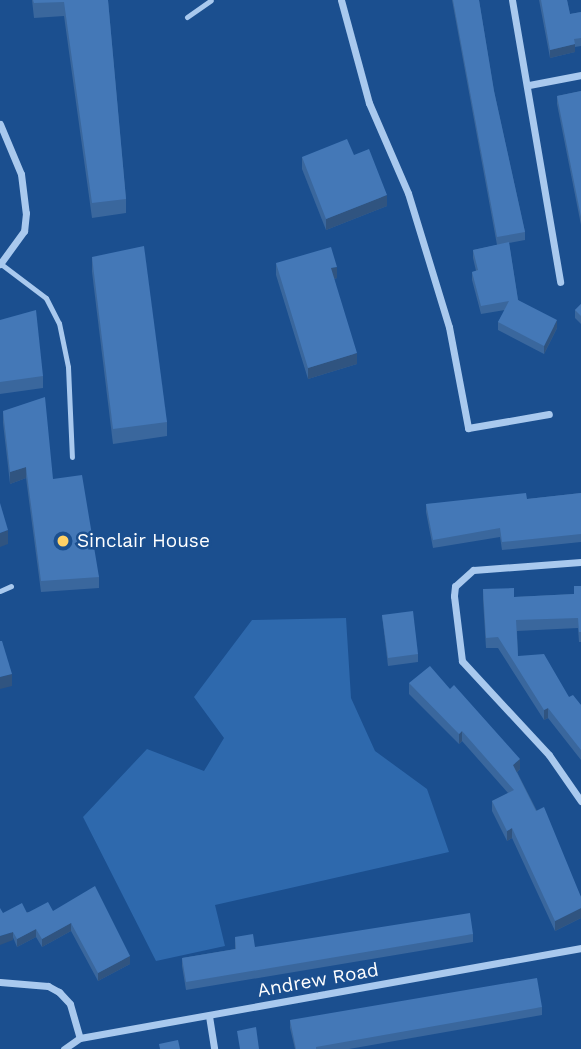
<!DOCTYPE html>
<style>
body{margin:0}
#map{position:relative;width:581px;height:1049px;overflow:hidden;background:#1b4f8f;font-family:"Work Sans",sans-serif}
div>[style]{position:absolute}
.green>*{inset:0;background:#2e69ad}
.lane>*{height:5px;margin:-2.5px;padding:0 2.5px;transform-origin:2.5px;border-radius:2.5px;background:#a9c9ee}
.street>*{height:7px;margin:-3.5px;padding:0 3.5px;transform-origin:3.5px;border-radius:3.5px;background:#a9c9ee}
.wall>*{inset:0;background:#3a679d}
.shaded-wall>*{inset:0;background:#305480}
.building>*{inset:0;background:#4478b7}
.dots>*{width:19px;height:19px;translate:-50% -50%;box-sizing:border-box;border:4px solid #1b4f8f;border-radius:50%}
span{translate:-50% -50%;white-space:nowrap;text-align:center;line-height:1.15;-webkit-text-stroke:5px #1b4f8f;paint-order:stroke}
.poi-label{font-size:19px;color:#fff}
.left{translate:0 -50%;text-align:left}
.street-label{font-size:19px;color:#fff}
</style>
<div id="map">
<div class="green">
<i style="clip-path:polygon(346px 618px,351px 698px,375px 751px,427px 789px,449px 852px,215px 905px,225px 946px,156px 961px,83px 817px,147px 749px,204px 771px,224px 738px,194px 697px,252px 620px)"></i>
</div>
<div class="lane">
<i style="left:187px;top:17px;width:29px;rotate:-35deg"></i>
<i style="left:1px;top:264px;width:56px;rotate:37.1deg"></i>
<i style="left:46px;top:298px;width:28px;rotate:63deg"></i>
<i style="left:59px;top:323px;width:45px;rotate:78.4deg"></i>
<i style="left:68px;top:367px;width:90px;rotate:87.5deg"></i>
<i style="left:0;top:591px;width:12px;rotate:-24deg"></i>
</div>
<div class="street">
<i style="left:341px;top:0;width:107px;rotate:74.8deg"></i>
<i style="left:369px;top:103px;width:98px;rotate:66.6deg"></i>
<i style="left:408px;top:193px;width:140px;rotate:73deg"></i>
<i style="left:449px;top:327px;width:103px;rotate:79.3deg"></i>
<i style="left:468px;top:428px;width:82px;rotate:-9.8deg"></i>
<i style="left:512px;top:0;width:286px;rotate:80.3deg"></i>
<i style="left:529px;top:85px;width:53px;rotate:-10.9deg"></i>
<i style="left:0;top:124px;width:54px;rotate:67.2deg"></i>
<i style="left:21px;top:174px;width:39px;rotate:83deg"></i>
<i style="left:26px;top:213px;width:18px;rotate:96deg"></i>
<i style="left:24px;top:231px;width:41px;rotate:126deg"></i>
<i style="left:581px;top:562px;width:108px;rotate:175.8deg"></i>
<i style="left:473px;top:570px;width:24px;rotate:138deg"></i>
<i style="left:455px;top:586px;width:10px;rotate:96deg"></i>
<i style="left:454px;top:596px;width:65px;rotate:83deg"></i>
<i style="left:462px;top:661px;width:128px;rotate:47.2deg"></i>
<i style="left:549px;top:755px;width:56px;rotate:55.2deg"></i>
<i style="left:0;top:982px;width:48px;rotate:4.8deg"></i>
<i style="left:48px;top:986px;width:13px;rotate:29deg"></i>
<i style="left:59px;top:992px;width:16px;rotate:47deg"></i>
<i style="left:70px;top:1004px;width:35px;rotate:74deg"></i>
<i style="left:209px;top:1016px;width:33px;rotate:81deg"></i>
<i style="left:64px;top:1049px;width:19px;rotate:-35deg"></i>
<i style="left:80px;top:1038px;width:509px;rotate:-10.18deg"></i>
</div>
<div class="wall">
<i style="clip-path:polygon(32px 0,108px 0,126px 199px,126px 213px,92px 218px,64px 16px,34px 18px)"></i>
<i style="clip-path:polygon(452px 0,479px 0,494px 91px,525px 232px,525px 240px,509px 243px,518px 300px,557px 328px,544px 354px,498px 330px,498px 322px,505px 310px,481px 314px,472px 280px,472px 272px,476px 271px,473px 258px,473px 250px,497px 245px)"></i>
<i style="clip-path:polygon(539px 0,567px 0,570px 14px,581px 12px,581px 46px,575px 47px,575px 52px,550px 58px)"></i>
<i style="clip-path:polygon(581px 91px,581px 225px,557px 104px,557px 96px)"></i>
<i style="clip-path:polygon(354px 155px,387px 206px,326px 230px,302px 169px,302px 157px)"></i>
<i style="clip-path:polygon(92px 257px,167px 422px,167px 436px,113px 444px,92px 272px)"></i>
<i style="clip-path:polygon(276px 263px,337px 278px,334px 279px,357px 364px,308px 379px,276px 275px)"></i>
<i style="clip-path:polygon(581px 304px,581px 324px,575px 318px,575px 310px)"></i>
<i style="clip-path:polygon(0 320px,43px 376px,43px 388px,0 394px)"></i>
<i style="clip-path:polygon(3px 411px,53px 479px,99px 577px,99px 588px,41px 592px,26px 478px,10px 484px,3px 423px)"></i>
<i style="clip-path:polygon(581px 493px,581px 542px,502px 550px,500px 537px,433px 548px,426px 512px,426px 504px,527px 499px)"></i>
<i style="clip-path:polygon(581px 586px,581px 642px,579px 642px,578px 628px,517px 631px,518px 656px,569px 697px,581px 705px,581px 760px,548px 718px,544px 720px,498px 648px,486px 648px,483px 600px,483px 589px,514px 597px,574px 594px)"></i>
<i style="clip-path:polygon(382px 615px,418px 654px,418px 662px,388px 666px)"></i>
<i style="clip-path:polygon(409px 683px,450px 689px,520px 769px,517px 772px,581px 897px,581px 918px,555px 931px,512px 838px,507px 841px,492px 811px,492px 801px,508px 793px,462px 741px,459px 744px,409px 694px)"></i>
<i style="clip-path:polygon(53px 911px,130px 964px,98px 981px,71px 931px,42px 947px,36px 937px,17px 947px,3px 913px)"></i>
<i style="clip-path:polygon(473px 934px,473px 942px,186px 990px,182px 966px,182px 958px,235px 949px,235px 937px,255px 947px)"></i>
<i style="clip-path:polygon(542px 1007px,542px 1015px,349px 1049px,295px 1049px,290px 1028px,290px 1020px)"></i>
</div>
<div class="shaded-wall">
<i style="clip-path:polygon(575px 44px,575px 52px,550px 58px,550px 50px)"></i>
<i style="clip-path:polygon(387px 195px,387px 206px,326px 230px,326px 219px)"></i>
<i style="clip-path:polygon(337px 267px,337px 278px,331px 280px,331px 268px)"></i>
<i style="clip-path:polygon(557px 320px,557px 328px,544px 354px,544px 346px)"></i>
<i style="clip-path:polygon(357px 353px,357px 364px,308px 379px,308px 368px)"></i>
<i style="clip-path:polygon(26px 467px,26px 478px,10px 484px,10px 472px)"></i>
<i style="clip-path:polygon(8px 530px,8px 544px,0 547px,0 533px)"></i>
<i style="clip-path:polygon(12px 674px,12px 686px,0 689px,0 677px)"></i>
<i style="clip-path:polygon(548px 708px,548px 718px,544px 720px,544px 710px)"></i>
<i style="clip-path:polygon(462px 731px,462px 741px,459px 744px,459px 734px)"></i>
<i style="clip-path:polygon(520px 759px,520px 769px,513px 776px,513px 765px)"></i>
<i style="clip-path:polygon(512px 828px,512px 838px,507px 841px,507px 831px)"></i>
<i style="clip-path:polygon(581px 908px,581px 918px,555px 931px,555px 921px)"></i>
<i style="clip-path:polygon(71px 923px,71px 931px,42px 947px,42px 939px)"></i>
<i style="clip-path:polygon(36px 929px,36px 937px,17px 947px,17px 939px)"></i>
<i style="clip-path:polygon(13px 932px,13px 940px,0 945px,0 936px)"></i>
<i style="clip-path:polygon(130px 956px,130px 964px,98px 981px,98px 973px)"></i>
</div>
<div class="building">
<i style="clip-path:polygon(33px 0,108px 0,126px 199px,92px 203px,64px 2px,34px 3px)"></i>
<i style="clip-path:polygon(453px 0,479px 0,494px 91px,525px 232px,497px 237px)"></i>
<i style="clip-path:polygon(541px 0,567px 0,570px 14px,581px 12px,581px 38px,574px 39px,575px 44px,550px 50px)"></i>
<i style="clip-path:polygon(581px 91px,581px 217px,557px 96px)"></i>
<i style="clip-path:polygon(347px 139px,354px 155px,369px 149px,387px 195px,326px 219px,302px 157px)"></i>
<i style="clip-path:polygon(509px 242px,518px 300px,557px 320px,544px 346px,498px 322px,509px 301px,481px 306px,472px 272px,478px 270px,473px 250px)"></i>
<i style="clip-path:polygon(144px 246px,167px 422px,113px 429px,92px 257px)"></i>
<i style="clip-path:polygon(331px 247px,337px 267px,331px 268px,357px 353px,308px 368px,276px 263px)"></i>
<i style="clip-path:polygon(581px 304px,581px 316px,575px 310px)"></i>
<i style="clip-path:polygon(36px 310px,43px 376px,0 382px,0 320px)"></i>
<i style="clip-path:polygon(45px 397px,53px 479px,82px 475px,99px 577px,41px 581px,26px 467px,10px 472px,3px 411px)"></i>
<i style="clip-path:polygon(526px 493px,527px 499px,581px 493px,581px 534px,502px 542px,500px 528px,433px 540px,426px 504px)"></i>
<i style="clip-path:polygon(0 503px,8px 530px,0 533px)"></i>
<i style="clip-path:polygon(574px 586px,581px 586px,581px 632px,579px 632px,578px 618px,516px 620px,518px 656px,544px 654px,569px 697px,573px 695px,581px 705px,581px 750px,548px 708px,544px 710px,498px 637px,486px 638px,483px 589px,514px 588px,514px 597px,574px 594px)"></i>
<i style="clip-path:polygon(413px 611px,418px 654px,388px 658px,382px 615px)"></i>
<i style="clip-path:polygon(0 641px,2px 641px,12px 674px,0 677px)"></i>
<i style="clip-path:polygon(430px 666px,450px 689px,454px 685px,520px 759px,513px 765px,536px 811px,544px 807px,581px 897px,581px 908px,555px 921px,512px 828px,507px 831px,492px 801px,514px 790px,462px 731px,459px 734px,409px 683px)"></i>
<i style="clip-path:polygon(95px 886px,130px 956px,98px 973px,71px 923px,42px 939px,36px 929px,17px 939px,13px 932px,0 936px,0 908px,3px 913px,22px 903px,27px 913px,48px 902px,53px 911px)"></i>
<i style="clip-path:polygon(470px 913px,473px 934px,186px 982px,182px 958px,236px 949px,235px 937px,253px 934px,255px 947px)"></i>
<i style="clip-path:polygon(537px 978px,542px 1007px,316px 1047px,316px 1049px,296px 1049px,290px 1020px)"></i>
<i style="clip-path:polygon(256px 1027px,259px 1049px,240px 1049px,237px 1031px)"></i>
<i style="clip-path:polygon(178px 1040px,180px 1049px,160px 1049px,159px 1044px)"></i>
</div>
<div class="dots">
<i style="left:63px;top:541px;background:#ffd166"></i>
</div>
<div class="poi-label">
<span class="left" style="left:77px;top:541px">Sinclair House</span>
</div>
<div class="street-label">
<span style="left:318px;top:980px;rotate:-10deg">Andrew Road</span>
</div>
</div>
